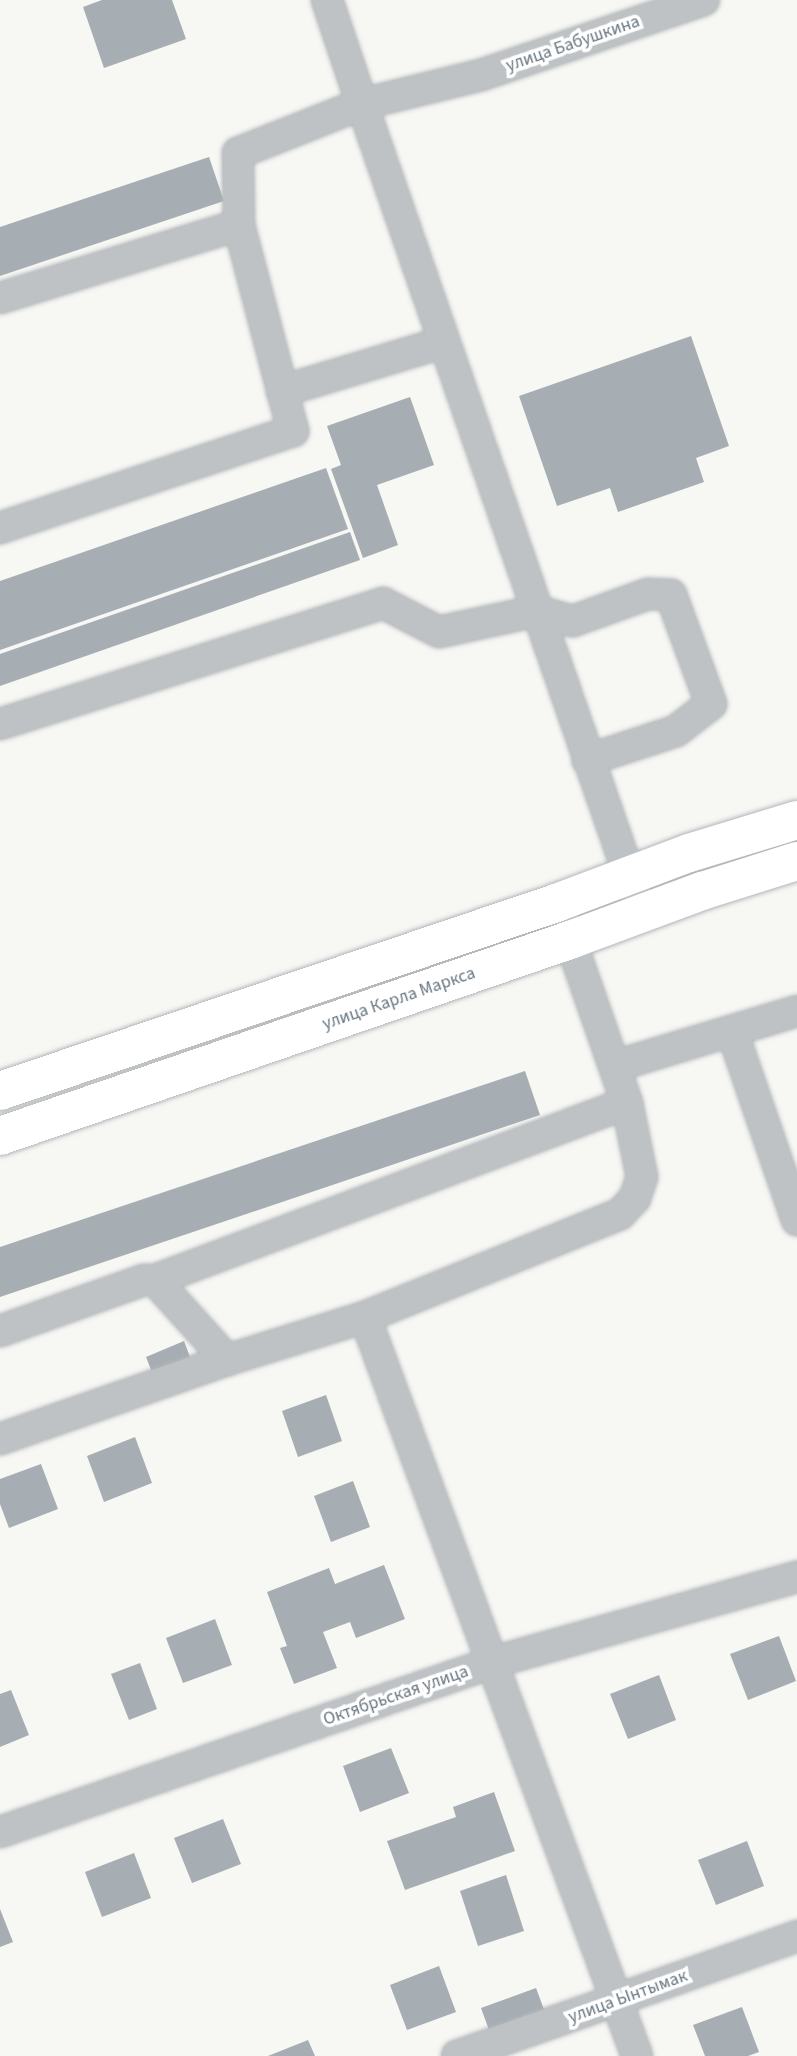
<!DOCTYPE html>
<meta charset="utf-8">
<style>
body{margin:0}
#map{position:relative;width:797px;height:2056px;overflow:hidden;background:#f7f7f4;font-family:"Source Sans 3",sans-serif}
div>[style]{position:absolute}
.building>*{inset:0;background:#a6adb3}
.roads{filter:drop-shadow(0 0 2px #b2b6b9) drop-shadow(0 0 2px #b2b6b9)}
.minor>*{height:30px;margin:-15px;padding:0 15px;transform-origin:15px;border-radius:15px;background:#bec2c5}
.major>*{height:38px;margin:-19px;padding:0 19px;transform-origin:19px;border-radius:19px;background:#fff}
span{translate:-50% -50%;white-space:nowrap;text-align:center;line-height:1.15;-webkit-text-stroke:7px #fff;paint-order:stroke}
.street-label{font-size:18px;color:#697782}
</style>
<div id="map">
<div class="building">
<i style="clip-path:polygon(102px 0,172px 0,186px 39px,104px 68px,83px 7px)"></i>
<i style="clip-path:polygon(209px 157px,224px 201px,0 276px,0 227px)"></i>
<i style="clip-path:polygon(691px 336px,729px 446px,696px 458px,704px 482px,618px 512px,610px 488px,557px 506px,519px 396px)"></i>
<i style="clip-path:polygon(410px 397px,434px 465px,377px 485px,398px 545px,363px 558px,331px 469px,341px 465px,327px 426px)"></i>
<i style="clip-path:polygon(326px 468px,348px 529px,0 650px,0 581px)"></i>
<i style="clip-path:polygon(350px 532px,360px 560px,0 686px,0 654px)"></i>
<i style="clip-path:polygon(525px 1071px,540px 1115px,0 1297px,0 1247px)"></i>
<i style="clip-path:polygon(184px 1341px,193px 1365px,155px 1380px,146px 1357px)"></i>
<i style="clip-path:polygon(326px 1395px,342px 1441px,298px 1457px,282px 1411px)"></i>
<i style="clip-path:polygon(135px 1437px,152px 1483px,104px 1502px,87px 1456px)"></i>
<i style="clip-path:polygon(41px 1464px,58px 1509px,9px 1528px,0 1504px,0 1479px)"></i>
<i style="clip-path:polygon(353px 1481px,370px 1527px,331px 1542px,314px 1496px)"></i>
<i style="clip-path:polygon(384px 1565px,405px 1619px,356px 1638px,350px 1622px,323px 1632px,337px 1668px,294px 1684px,280px 1648px,287px 1646px,267px 1592px,329px 1568px,335px 1584px)"></i>
<i style="clip-path:polygon(215px 1619px,232px 1665px,183px 1683px,166px 1638px)"></i>
<i style="clip-path:polygon(779px 1636px,796px 1681px,748px 1700px,730px 1654px)"></i>
<i style="clip-path:polygon(140px 1663px,157px 1709px,129px 1720px,111px 1674px)"></i>
<i style="clip-path:polygon(659px 1675px,676px 1720px,628px 1739px,610px 1694px)"></i>
<i style="clip-path:polygon(11px 1690px,29px 1735px,0 1747px,0 1694px)"></i>
<i style="clip-path:polygon(391px 1748px,409px 1793px,360px 1812px,343px 1766px)"></i>
<i style="clip-path:polygon(494px 1792px,515px 1851px,405px 1890px,387px 1841px,456px 1817px,453px 1807px)"></i>
<i style="clip-path:polygon(223px 1819px,241px 1864px,192px 1883px,174px 1838px)"></i>
<i style="clip-path:polygon(747px 1841px,764px 1886px,716px 1905px,698px 1860px)"></i>
<i style="clip-path:polygon(134px 1853px,151px 1898px,102px 1917px,85px 1872px)"></i>
<i style="clip-path:polygon(506px 1875px,524px 1931px,478px 1946px,460px 1891px)"></i>
<i style="clip-path:polygon(0 1909px,13px 1942px,0 1947px)"></i>
<i style="clip-path:polygon(439px 1966px,456px 2012px,407px 2030px,390px 1985px)"></i>
<i style="clip-path:polygon(536px 1988px,548px 2020px,493px 2041px,481px 2008px)"></i>
<i style="clip-path:polygon(742px 2007px,759px 2052px,748px 2056px,705px 2056px,693px 2025px)"></i>
<i style="clip-path:polygon(308px 2040px,315px 2056px,268px 2056px)"></i>
</div>
<div class="roads">
<div class="minor">
<i style="left:327px;top:0;width:110px;rotate:71.4deg"></i>
<i style="left:362px;top:104px;width:122px;rotate:-13.7deg"></i>
<i style="left:481px;top:75px;width:235px;rotate:-18.6deg"></i>
<i style="left:239px;top:225px;width:72px;rotate:-90.8deg"></i>
<i style="left:238px;top:153px;width:133px;rotate:-21.6deg"></i>
<i style="left:362px;top:104px;width:837px;rotate:70.89deg"></i>
<i style="left:0;top:298px;width:250px;rotate:-17deg"></i>
<i style="left:239px;top:225px;width:213px;rotate:75.3deg"></i>
<i style="left:293px;top:431px;width:309px;rotate:161.7deg"></i>
<i style="left:282px;top:391px;width:169px;rotate:-16.8deg"></i>
<i style="left:0;top:724px;width:402px;rotate:-17.5deg"></i>
<i style="left:383px;top:603px;width:63px;rotate:27.4deg"></i>
<i style="left:439px;top:632px;width:100px;rotate:-12.1deg"></i>
<i style="left:537px;top:611px;width:37px;rotate:16deg"></i>
<i style="left:573px;top:621px;width:80px;rotate:-19.8deg"></i>
<i style="left:648px;top:594px;width:23px;rotate:2deg"></i>
<i style="left:671px;top:595px;width:116px;rotate:69.8deg"></i>
<i style="left:711px;top:704px;width:44px;rotate:142.4deg"></i>
<i style="left:676px;top:731px;width:93px;rotate:161.8deg"></i>
<i style="left:732px;top:1031px;width:200px;rotate:71deg"></i>
<i style="left:615px;top:1066px;width:190px;rotate:-16.8deg"></i>
<i style="left:155px;top:1280px;width:504px;rotate:-20.56deg"></i>
<i style="left:365px;top:1317px;width:787px;rotate:69.79deg"></i>
<i style="left:0;top:1331px;width:153px;rotate:-19.5deg"></i>
<i style="left:144px;top:1280px;width:11px"></i>
<i style="left:155px;top:1280px;width:108px;rotate:48deg"></i>
<i style="left:0;top:1439px;width:240px;rotate:-19.2deg"></i>
<i style="left:227px;top:1360px;width:145px;rotate:-17.3deg"></i>
<i style="left:365px;top:1317px;width:275px;rotate:-22deg"></i>
<i style="left:620px;top:1214px;width:22px;rotate:-47deg"></i>
<i style="left:635px;top:1198px;width:22px;rotate:-72deg"></i>
<i style="left:642px;top:1177px;width:76px;rotate:-101.5deg"></i>
<i style="left:627px;top:1103px;width:195px;rotate:-109.2deg"></i>
<i style="left:0;top:1832px;width:522px;rotate:-18.99deg"></i>
<i style="left:494px;top:1662px;width:315px;rotate:-15.7deg"></i>
<i style="left:457px;top:2056px;width:361px;rotate:-19.4deg"></i>
</div>
<div class="major">
<i style="left:0;top:1091px;width:587px;rotate:-18.68deg"></i>
<i style="left:556px;top:903px;width:142px;rotate:-20.6deg"></i>
<i style="left:689px;top:853px;width:113px;rotate:-17deg"></i>
<i style="left:0;top:1136px;width:603px;rotate:-18.98deg"></i>
<i style="left:570px;top:940px;width:141px;rotate:-20.4deg"></i>
<i style="left:702px;top:891px;width:100px;rotate:-17.5deg"></i>
</div>
</div>
<div class="street-label">
<span style="left:573px;top:44px;rotate:-19deg">улица Бабушкина</span>
<span style="left:399px;top:999px;rotate:-19deg">улица Карла Маркса</span>
<span style="left:396px;top:1696px;rotate:-19deg">Октябрьская улица</span>
<span style="left:628px;top:1997px;rotate:-20deg">улица Ынтымак</span>
</div>
</div>
